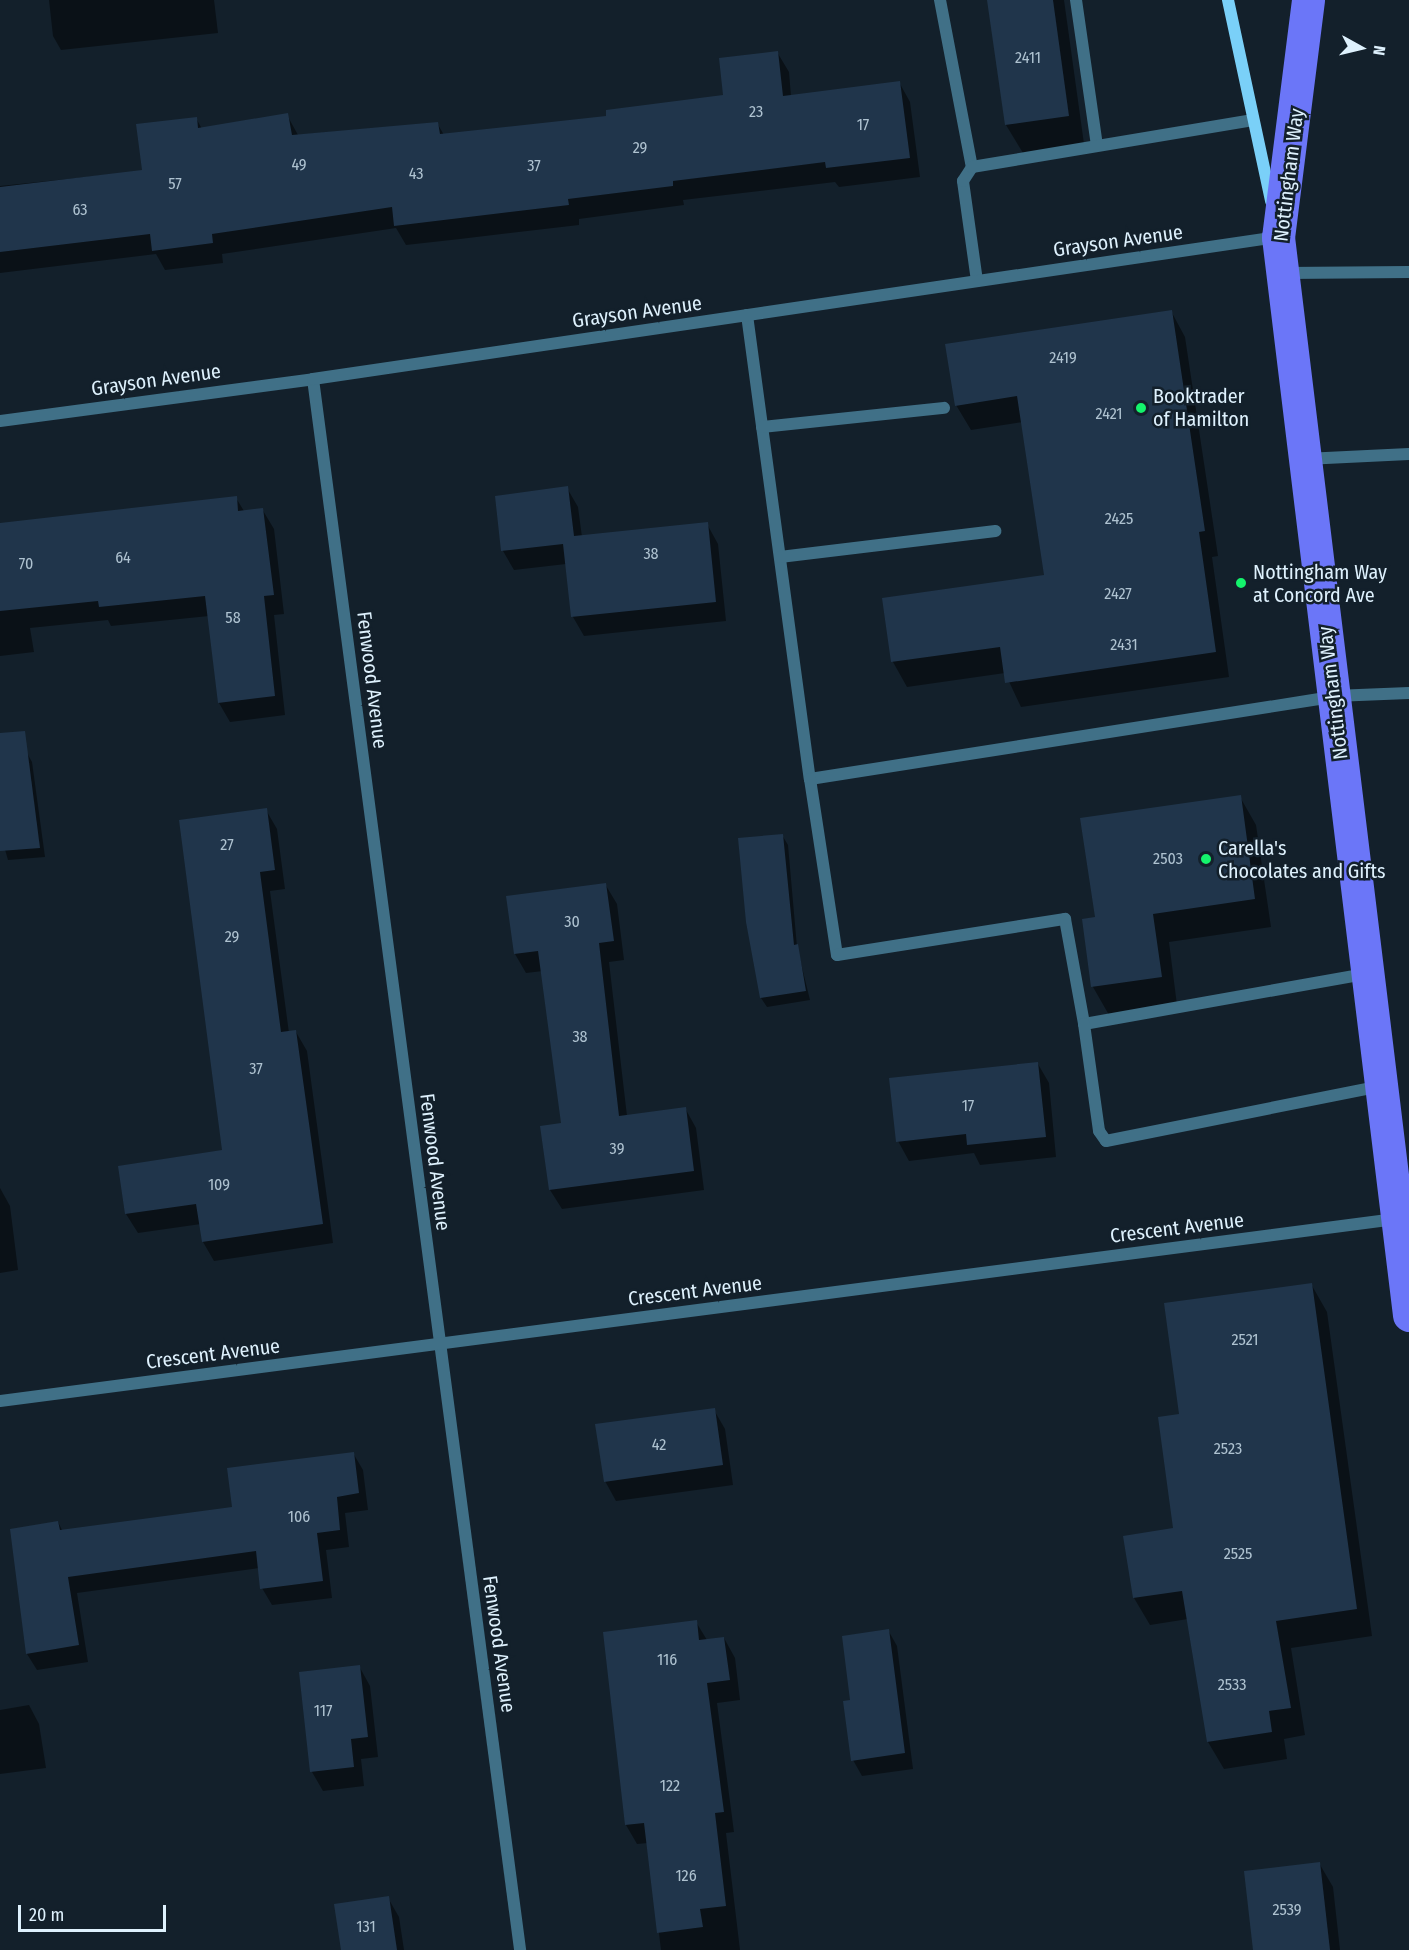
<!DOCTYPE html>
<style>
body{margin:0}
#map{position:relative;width:1409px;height:1950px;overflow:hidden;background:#13202b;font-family:"Fira Sans Condensed",sans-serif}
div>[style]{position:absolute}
.shadow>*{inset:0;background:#0007}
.building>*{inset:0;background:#20354b}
.service>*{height:12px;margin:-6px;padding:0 6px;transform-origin:6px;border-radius:6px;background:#407087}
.minor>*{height:12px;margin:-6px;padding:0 6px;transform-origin:6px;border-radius:6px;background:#407087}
.secondary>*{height:12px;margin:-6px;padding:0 6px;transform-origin:6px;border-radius:6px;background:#7ad0f8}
.primary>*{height:33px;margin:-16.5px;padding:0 16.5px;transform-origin:16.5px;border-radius:16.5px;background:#6b76f8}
.dots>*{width:16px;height:16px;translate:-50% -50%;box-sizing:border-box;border:3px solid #13202b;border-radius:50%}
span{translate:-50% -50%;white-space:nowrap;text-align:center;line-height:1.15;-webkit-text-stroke:5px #13202b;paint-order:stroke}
.number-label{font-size:16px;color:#aec2d0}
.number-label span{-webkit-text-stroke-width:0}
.street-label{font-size:20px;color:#def1fd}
.poi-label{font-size:20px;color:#def1fd}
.left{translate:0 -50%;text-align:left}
.north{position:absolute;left:1331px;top:18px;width:60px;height:60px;-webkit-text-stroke:4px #13202b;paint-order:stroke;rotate:98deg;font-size:16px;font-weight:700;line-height:24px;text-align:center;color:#def1fd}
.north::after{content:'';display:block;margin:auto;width:21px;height:27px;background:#def1fd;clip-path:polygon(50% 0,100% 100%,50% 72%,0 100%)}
.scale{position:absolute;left:18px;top:1905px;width:148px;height:27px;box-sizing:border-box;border:3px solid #def1fd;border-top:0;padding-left:8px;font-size:18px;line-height:21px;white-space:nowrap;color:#def1fd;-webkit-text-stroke:4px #13202b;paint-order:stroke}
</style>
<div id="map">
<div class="shadow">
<i style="clip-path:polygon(49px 0,214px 0,218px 33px,61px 50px,53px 36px)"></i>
<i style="clip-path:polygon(989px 0,1064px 0,1084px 144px,1023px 153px,1006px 125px)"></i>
<i style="clip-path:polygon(777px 52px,789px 72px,791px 96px,899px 82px,910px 102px,920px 177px,839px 187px,835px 182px,683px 200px,684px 205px,579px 219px,579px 225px,460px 239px,406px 245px,396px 228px,222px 254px,223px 263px,165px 270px,156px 254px,0 273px,0 186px,144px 171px,196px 118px,202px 129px,287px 115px,298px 135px,437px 123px,444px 135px,608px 117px,725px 97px)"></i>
<i style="clip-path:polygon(1171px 311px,1185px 337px,1218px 556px,1212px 557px,1229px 677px,1021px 707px,1005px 673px,907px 687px,893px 662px,884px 599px,1046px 576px,1023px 422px,971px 430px,956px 405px)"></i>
<i style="clip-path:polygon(567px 488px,578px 507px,582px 537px,707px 524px,718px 544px,726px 621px,584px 636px,573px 617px,566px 564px,514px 570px,503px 551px,497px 497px)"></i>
<i style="clip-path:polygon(236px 498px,244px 511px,262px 509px,274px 529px,284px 614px,274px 615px,285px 715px,230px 722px,219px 703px,209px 616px,111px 626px,108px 620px,30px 628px,34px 652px,0 656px,0 526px)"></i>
<i style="clip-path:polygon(27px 753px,32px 762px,45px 857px,8px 860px,0 832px,0 756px)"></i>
<i style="clip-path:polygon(1240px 797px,1256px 825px,1271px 927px,1169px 942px,1177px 1005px,1109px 1015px,1093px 987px,1083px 920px,1096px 918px)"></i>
<i style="clip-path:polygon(266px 810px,277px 829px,285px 889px,270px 891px,289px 1033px,296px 1032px,307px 1051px,333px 1243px,214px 1261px,203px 1242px,201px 1224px,138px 1233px,126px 1214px,224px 1152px)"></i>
<i style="clip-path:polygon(782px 835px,788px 845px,797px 947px,810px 1000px,767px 1007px,761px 998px)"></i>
<i style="clip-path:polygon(605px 884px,617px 904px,624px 960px,609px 962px,627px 1116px,685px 1108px,696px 1128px,704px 1190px,562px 1209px,550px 1190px,563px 1125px,543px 971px,526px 973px,515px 954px)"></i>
<i style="clip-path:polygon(1038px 1064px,1049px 1083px,1056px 1157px,980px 1165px,974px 1153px,909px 1161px,898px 1141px)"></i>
<i style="clip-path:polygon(0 1188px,10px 1206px,18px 1270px,0 1273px)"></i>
<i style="clip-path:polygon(1311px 1284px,1327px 1312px,1372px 1636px,1291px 1648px,1305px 1735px,1284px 1739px,1287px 1759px,1224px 1769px,1208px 1742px,1188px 1619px,1150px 1625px,1134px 1598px,1125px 1537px,1175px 1529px,1181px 1415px)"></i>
<i style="clip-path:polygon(714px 1410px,725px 1429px,733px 1485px,616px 1501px,605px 1481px)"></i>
<i style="clip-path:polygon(353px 1453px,363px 1470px,368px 1510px,345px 1513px,349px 1547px,326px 1550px,332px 1598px,272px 1605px,262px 1588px,259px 1568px,77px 1593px,88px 1662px,37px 1670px,27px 1654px,58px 1522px,63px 1532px,234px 1508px)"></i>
<i style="clip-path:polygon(696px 1622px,707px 1640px,724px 1638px,735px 1658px,740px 1700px,717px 1703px,734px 1832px,726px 1833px,740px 1950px,661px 1950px,648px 1843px,637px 1844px,626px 1825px)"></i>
<i style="clip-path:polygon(888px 1630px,897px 1646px,913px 1769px,862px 1776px,853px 1760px,852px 1701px)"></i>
<i style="clip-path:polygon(359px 1666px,370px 1686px,378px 1757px,361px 1759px,364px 1786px,323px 1791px,312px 1772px)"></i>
<i style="clip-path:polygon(29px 1705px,39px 1724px,46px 1768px,0 1774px,0 1710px)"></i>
<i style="clip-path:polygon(1319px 1863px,1333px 1887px,1340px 1950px,1255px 1950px)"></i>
<i style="clip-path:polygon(388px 1898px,399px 1917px,404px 1950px,342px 1950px)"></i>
</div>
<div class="building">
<i style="clip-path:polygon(987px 0,1053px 0,1069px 116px,1005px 125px)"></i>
<i style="clip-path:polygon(778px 51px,783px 96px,900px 81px,910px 158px,826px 168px,825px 162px,673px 181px,673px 186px,568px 199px,569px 205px,394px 226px,392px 207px,212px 234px,213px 243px,152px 251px,150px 234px,0 252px,0 187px,142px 170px,136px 124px,197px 117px,198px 128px,288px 113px,292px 135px,438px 122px,440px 134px,606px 116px,606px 110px,723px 95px,719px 58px)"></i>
<i style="clip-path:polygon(1172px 310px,1205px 531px,1199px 532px,1216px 652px,1005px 683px,1000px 647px,891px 662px,882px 598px,1044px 575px,1017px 396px,955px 406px,945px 344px)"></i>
<i style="clip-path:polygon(568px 486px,574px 536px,708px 522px,716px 602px,571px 617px,563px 544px,501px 551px,495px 496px)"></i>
<i style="clip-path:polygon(237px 496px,238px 511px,263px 508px,274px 595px,264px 596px,275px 696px,218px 703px,205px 596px,99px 607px,98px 601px,0 611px,0 523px)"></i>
<i style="clip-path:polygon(25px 731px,40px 848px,0 851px,0 733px)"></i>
<i style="clip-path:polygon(1241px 795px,1255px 899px,1153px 914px,1162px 977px,1091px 987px,1082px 919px,1095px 917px,1080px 818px)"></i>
<i style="clip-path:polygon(267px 808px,275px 870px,260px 872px,281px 1032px,296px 1030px,323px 1224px,202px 1242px,196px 1204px,125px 1214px,118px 1166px,222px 1150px,179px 820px)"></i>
<i style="clip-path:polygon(783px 834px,794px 945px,798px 944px,806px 991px,760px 998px,746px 922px,738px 838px)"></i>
<i style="clip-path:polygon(606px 883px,614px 941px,599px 943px,619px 1116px,686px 1107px,694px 1171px,549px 1190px,540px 1126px,561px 1123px,538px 951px,514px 954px,506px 896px)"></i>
<i style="clip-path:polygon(1038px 1062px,1046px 1137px,967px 1145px,966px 1134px,896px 1142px,889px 1078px)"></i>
<i style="clip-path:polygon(1312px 1283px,1357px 1609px,1276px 1621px,1291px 1708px,1269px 1711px,1272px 1732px,1207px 1742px,1182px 1591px,1133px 1598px,1123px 1536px,1173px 1528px,1158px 1417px,1179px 1414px,1164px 1303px)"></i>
<i style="clip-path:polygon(715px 1408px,723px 1465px,604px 1482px,595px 1424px)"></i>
<i style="clip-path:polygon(354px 1452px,359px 1493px,337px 1497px,340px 1530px,317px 1533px,323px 1581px,260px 1589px,256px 1551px,68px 1577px,79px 1645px,26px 1654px,10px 1529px,58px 1521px,60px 1530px,232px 1507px,227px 1468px)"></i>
<i style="clip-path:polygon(697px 1620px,699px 1640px,724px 1637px,730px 1680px,707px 1683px,724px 1812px,715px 1813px,726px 1906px,700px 1909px,703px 1927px,657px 1933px,644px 1823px,625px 1825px,603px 1632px)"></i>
<i style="clip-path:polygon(889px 1629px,905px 1753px,851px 1761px,843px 1701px,850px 1700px,842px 1636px)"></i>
<i style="clip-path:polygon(360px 1665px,368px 1737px,351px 1739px,354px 1767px,310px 1772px,299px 1672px)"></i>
<i style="clip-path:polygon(1320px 1862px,1330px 1950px,1253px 1950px,1244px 1871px)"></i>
<i style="clip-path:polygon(389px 1896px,397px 1950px,341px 1950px,334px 1904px)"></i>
</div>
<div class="service">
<i style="left:940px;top:0;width:170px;rotate:79.2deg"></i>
<i style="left:1076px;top:0;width:147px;rotate:81.8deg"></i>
<i style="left:1285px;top:273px;width:124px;rotate:-0.5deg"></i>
<i style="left:977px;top:281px;width:101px;rotate:-98deg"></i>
<i style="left:963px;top:181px;width:17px;rotate:-57deg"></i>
<i style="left:972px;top:167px;width:285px;rotate:-9.5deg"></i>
<i style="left:747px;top:315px;width:468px;rotate:82.3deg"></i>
<i style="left:810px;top:779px;width:528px;rotate:-8.93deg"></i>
<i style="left:762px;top:427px;width:183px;rotate:-6deg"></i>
<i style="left:1305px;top:459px;width:104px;rotate:-2.8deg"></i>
<i style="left:780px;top:557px;width:217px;rotate:-6.9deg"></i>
<i style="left:810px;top:779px;width:178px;rotate:81.3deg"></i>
<i style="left:837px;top:955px;width:231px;rotate:-9deg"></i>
<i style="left:1065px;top:919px;width:107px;rotate:79.7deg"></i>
<i style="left:1084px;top:1024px;width:286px;rotate:-10.1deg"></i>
<i style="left:1084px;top:1024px;width:108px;rotate:82deg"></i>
<i style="left:1099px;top:1131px;width:12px;rotate:55deg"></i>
<i style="left:1106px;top:1141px;width:280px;rotate:-11.3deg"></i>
</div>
<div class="minor">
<i style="left:313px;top:379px;width:1585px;rotate:82.49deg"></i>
<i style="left:0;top:421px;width:316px;rotate:-7.6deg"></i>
<i style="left:313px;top:379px;width:974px;rotate:-8.38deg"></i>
<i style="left:1334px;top:696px;width:75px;rotate:-2.3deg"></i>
<i style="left:0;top:1401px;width:1407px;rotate:-7.43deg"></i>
</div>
<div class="secondary">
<i style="left:1228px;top:0;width:206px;rotate:77.9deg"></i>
</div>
<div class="primary">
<i style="left:1308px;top:0;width:239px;rotate:97.2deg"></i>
<i style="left:1278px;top:237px;width:1086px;rotate:83.07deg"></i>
</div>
<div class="dots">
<i style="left:1141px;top:408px;background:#14f36c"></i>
<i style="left:1241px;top:583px;background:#14f36c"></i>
<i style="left:1206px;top:859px;background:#14f36c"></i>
</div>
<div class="number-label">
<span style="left:1028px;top:58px">2411</span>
<span style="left:756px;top:112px">23</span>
<span style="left:863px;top:125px">17</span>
<span style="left:640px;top:148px">29</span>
<span style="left:299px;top:165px">49</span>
<span style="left:534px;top:166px">37</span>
<span style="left:416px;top:174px">43</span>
<span style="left:175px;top:184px">57</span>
<span style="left:80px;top:210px">63</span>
<span style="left:1063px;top:358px">2419</span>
<span style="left:1109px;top:414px">2421</span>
<span style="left:1119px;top:519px">2425</span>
<span style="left:651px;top:554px">38</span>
<span style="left:123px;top:558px">64</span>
<span style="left:26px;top:564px">70</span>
<span style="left:1118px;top:594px">2427</span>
<span style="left:233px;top:618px">58</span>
<span style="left:1124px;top:645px">2431</span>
<span style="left:227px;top:845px">27</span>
<span style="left:1168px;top:859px">2503</span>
<span style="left:572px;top:922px">30</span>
<span style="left:232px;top:937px">29</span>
<span style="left:580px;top:1037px">38</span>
<span style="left:256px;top:1069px">37</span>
<span style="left:968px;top:1106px">17</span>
<span style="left:617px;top:1149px">39</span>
<span style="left:219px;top:1185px">109</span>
<span style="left:1245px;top:1340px">2521</span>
<span style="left:659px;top:1445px">42</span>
<span style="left:1228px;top:1449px">2523</span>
<span style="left:299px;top:1517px">106</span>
<span style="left:1238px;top:1554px">2525</span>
<span style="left:667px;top:1660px">116</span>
<span style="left:1232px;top:1685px">2533</span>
<span style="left:323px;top:1711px">117</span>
<span style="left:670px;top:1786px">122</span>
<span style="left:686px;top:1876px">126</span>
<span style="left:1287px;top:1910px">2539</span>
<span style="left:366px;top:1927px">131</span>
</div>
<div class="street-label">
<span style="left:1289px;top:175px;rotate:-83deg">Nottingham Way</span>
<span style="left:1118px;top:241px;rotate:-8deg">Grayson Avenue</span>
<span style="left:637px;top:312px;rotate:-8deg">Grayson Avenue</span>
<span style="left:156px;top:380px;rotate:-8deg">Grayson Avenue</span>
<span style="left:372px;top:680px;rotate:83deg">Fenwood Avenue</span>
<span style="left:1333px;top:693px;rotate:-97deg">Nottingham Way</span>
<span style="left:435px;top:1162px;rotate:83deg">Fenwood Avenue</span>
<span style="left:1177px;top:1228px;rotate:-7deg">Crescent Avenue</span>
<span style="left:695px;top:1291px;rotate:-7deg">Crescent Avenue</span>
<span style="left:213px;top:1354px;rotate:-7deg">Crescent Avenue</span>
<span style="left:499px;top:1644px;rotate:82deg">Fenwood Avenue</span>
</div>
<div class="poi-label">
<span class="left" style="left:1153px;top:408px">Booktrader<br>of Hamilton</span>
<span class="left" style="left:1253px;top:584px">Nottingham Way<br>at Concord Ave</span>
<span class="left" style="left:1218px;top:860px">Carella's<br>Chocolates and Gifts</span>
</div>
<div class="north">N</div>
<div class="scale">20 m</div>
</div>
